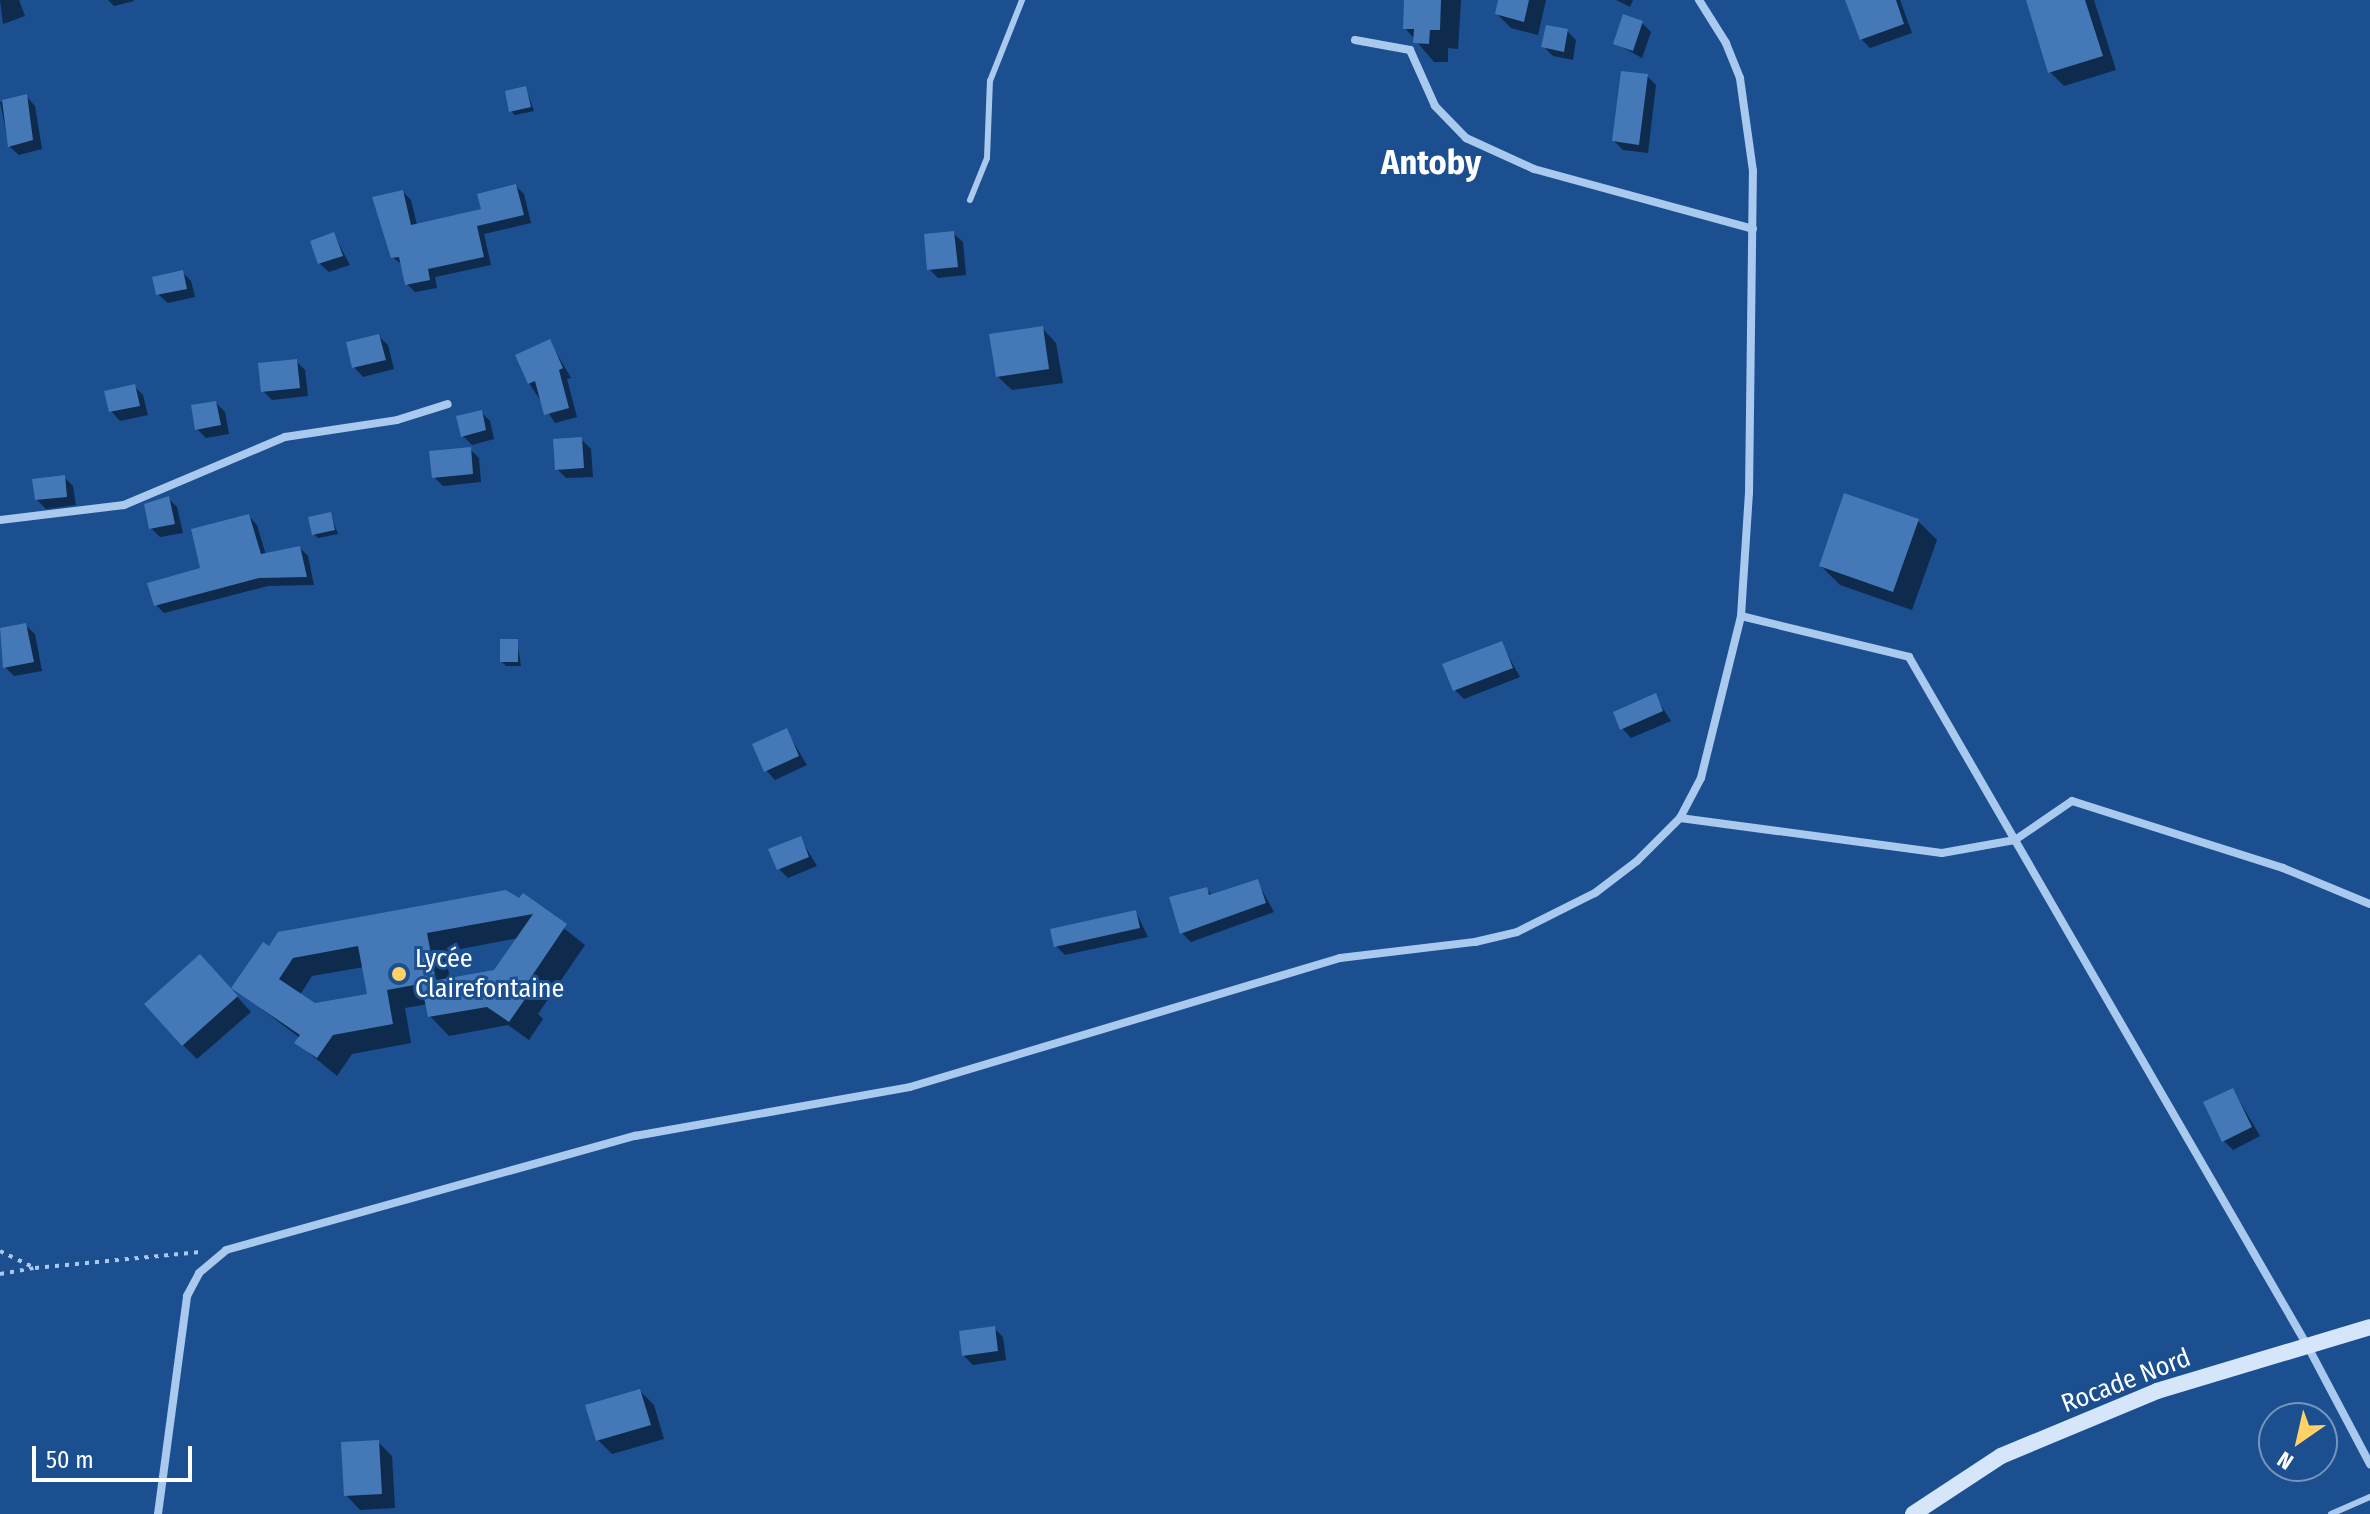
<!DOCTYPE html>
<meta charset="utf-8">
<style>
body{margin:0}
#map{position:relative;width:2370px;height:1514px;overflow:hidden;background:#1b4f8f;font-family:"Fira Sans Condensed",sans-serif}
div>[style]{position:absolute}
.shadow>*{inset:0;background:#0007}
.building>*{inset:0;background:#4478b7}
.path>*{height:4px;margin-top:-2px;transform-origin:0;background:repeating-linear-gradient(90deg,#a9c9ee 0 4px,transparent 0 10px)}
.service>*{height:6px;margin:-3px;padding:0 3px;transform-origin:3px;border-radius:3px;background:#a9c9ee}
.minor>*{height:8px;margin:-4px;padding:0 4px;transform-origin:4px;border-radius:4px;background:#a9c9ee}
.secondary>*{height:16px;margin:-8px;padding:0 8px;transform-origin:8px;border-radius:8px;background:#d6e6fa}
.dots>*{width:22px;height:22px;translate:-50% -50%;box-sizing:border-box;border:4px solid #1b4f8f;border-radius:50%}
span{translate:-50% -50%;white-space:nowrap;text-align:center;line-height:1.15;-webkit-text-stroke:6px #1b4f8f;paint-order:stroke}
.poi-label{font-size:26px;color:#fff}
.left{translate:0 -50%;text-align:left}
.street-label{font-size:26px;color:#fff}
.district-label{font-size:34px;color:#fff;font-weight:700}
.north{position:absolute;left:2258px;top:1402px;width:80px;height:80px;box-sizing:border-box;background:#1b4f8f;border:2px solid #7695bc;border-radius:50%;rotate:214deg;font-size:22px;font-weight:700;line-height:32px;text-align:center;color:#fff}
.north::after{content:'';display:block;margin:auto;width:28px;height:36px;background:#ffd166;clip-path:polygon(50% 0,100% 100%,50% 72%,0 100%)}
.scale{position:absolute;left:32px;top:1446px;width:160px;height:36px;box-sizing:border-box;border:4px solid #fff;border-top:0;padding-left:10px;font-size:24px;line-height:28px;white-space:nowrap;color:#fff;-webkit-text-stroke:6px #1b4f8f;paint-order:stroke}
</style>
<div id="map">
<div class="shadow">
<i style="clip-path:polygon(0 0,19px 0,25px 16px,3px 24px)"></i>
<i style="clip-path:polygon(108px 0,134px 0,134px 1px,114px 6px)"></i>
<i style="clip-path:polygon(1406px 0,1461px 0,1458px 49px,1448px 48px,1448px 62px,1434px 62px,1405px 28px)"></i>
<i style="clip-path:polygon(1500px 0,1546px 0,1538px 35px,1511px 28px,1497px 14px)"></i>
<i style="clip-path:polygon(1616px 0,1633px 0,1630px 7px)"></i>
<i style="clip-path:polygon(1859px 0,1900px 0,1912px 33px,1870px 48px,1861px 39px)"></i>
<i style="clip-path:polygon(2028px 0,2094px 0,2116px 70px,2064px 86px,2050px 72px)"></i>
<i style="clip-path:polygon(1642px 23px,1651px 32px,1642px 58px,1615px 43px)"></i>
<i style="clip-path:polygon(1567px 31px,1576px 40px,1573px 60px,1553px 56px,1544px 47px)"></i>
<i style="clip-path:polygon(1647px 76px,1656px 85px,1648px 153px,1623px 150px,1614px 141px)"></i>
<i style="clip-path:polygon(526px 88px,534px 111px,515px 115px,511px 111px)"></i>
<i style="clip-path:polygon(26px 96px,35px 106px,42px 149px,19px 155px,9px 146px,0 102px)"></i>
<i style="clip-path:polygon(516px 186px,524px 194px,531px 223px,484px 234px,491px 265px,435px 277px,437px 288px,415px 292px,407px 284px,403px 265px,392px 257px,403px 192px,411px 200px,417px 225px,484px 211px)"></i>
<i style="clip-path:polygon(953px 233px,963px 242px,966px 275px,938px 278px,929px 269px)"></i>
<i style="clip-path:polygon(334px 235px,350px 265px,329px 272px,319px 263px)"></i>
<i style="clip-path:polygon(182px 272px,191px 281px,195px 297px,168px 303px,158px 294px)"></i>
<i style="clip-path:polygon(1042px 328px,1056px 343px,1063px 383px,1012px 390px,997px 376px)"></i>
<i style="clip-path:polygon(378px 336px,388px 345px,394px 369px,363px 377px,354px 367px)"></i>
<i style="clip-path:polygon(550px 342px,571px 378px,567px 379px,577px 417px,555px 423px,529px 383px)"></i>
<i style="clip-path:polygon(296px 361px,305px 370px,308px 396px,272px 400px,263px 391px)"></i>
<i style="clip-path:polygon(134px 386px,143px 395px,148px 415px,120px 421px,111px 411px)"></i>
<i style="clip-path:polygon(216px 403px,225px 412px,229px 434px,206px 438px,197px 429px)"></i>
<i style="clip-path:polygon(481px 412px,490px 421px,494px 439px,472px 445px,463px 436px)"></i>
<i style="clip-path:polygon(582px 440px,591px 449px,593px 477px,566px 478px,557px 469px)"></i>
<i style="clip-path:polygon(470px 449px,479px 458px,481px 482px,443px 486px,434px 477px)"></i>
<i style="clip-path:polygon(64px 477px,73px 486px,76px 505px,46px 509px,36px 499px)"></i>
<i style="clip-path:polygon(168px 498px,177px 507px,183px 533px,160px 537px,151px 528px)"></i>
<i style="clip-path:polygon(331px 515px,338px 534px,318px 538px,314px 534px)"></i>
<i style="clip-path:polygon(249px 516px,257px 525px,266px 555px,300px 548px,308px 556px,314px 585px,268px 586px,164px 613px,156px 605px,202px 570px)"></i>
<i style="clip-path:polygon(1918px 521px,1937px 540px,1912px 610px,1840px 585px,1821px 566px)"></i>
<i style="clip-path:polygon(25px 625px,35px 634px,42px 671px,14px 676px,5px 667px,0 630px)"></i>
<i style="clip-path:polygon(517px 641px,521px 666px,506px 666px,502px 662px)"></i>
<i style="clip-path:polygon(1501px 643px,1520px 677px,1464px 699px,1455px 690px)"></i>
<i style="clip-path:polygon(1655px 696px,1671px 721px,1631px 738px,1622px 728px)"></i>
<i style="clip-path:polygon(786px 730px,807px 765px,775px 780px,766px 770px)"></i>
<i style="clip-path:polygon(800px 838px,817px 866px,788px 878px,779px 869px)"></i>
<i style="clip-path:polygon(1257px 881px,1274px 912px,1191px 942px,1182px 933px,1206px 889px,1213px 896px)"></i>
<i style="clip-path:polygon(evenodd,523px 896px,585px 945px,538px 1014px,543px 1019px,529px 1040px,508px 1025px,449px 1036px,430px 1016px,428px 1004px,405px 1008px,411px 1043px,352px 1054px,337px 1076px,297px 1043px,300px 1038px,234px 988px,269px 949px,520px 901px,523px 896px,518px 938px,495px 972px,450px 980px,445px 952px,518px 938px,523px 896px,364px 967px,370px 995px,315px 1006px,300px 995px,312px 976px,364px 967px)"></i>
<i style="clip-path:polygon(1136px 912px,1148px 937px,1065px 955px,1056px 946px)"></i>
<i style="clip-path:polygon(214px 971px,251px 1012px,197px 1059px,183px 1045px)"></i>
<i style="clip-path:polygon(2233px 1090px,2260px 1136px,2233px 1150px,2224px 1141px)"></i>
<i style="clip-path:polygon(994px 1328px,1003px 1337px,1006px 1360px,973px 1365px,964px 1356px)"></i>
<i style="clip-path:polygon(640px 1391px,654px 1405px,664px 1439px,612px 1454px,598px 1440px)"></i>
<i style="clip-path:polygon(378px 1442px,392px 1456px,395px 1508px,360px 1510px,346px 1495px)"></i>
</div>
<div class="building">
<i style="clip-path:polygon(1404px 0,1441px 0,1440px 30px,1430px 30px,1429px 44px,1413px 43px,1414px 29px,1403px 29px)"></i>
<i style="clip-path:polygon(1498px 0,1529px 0,1524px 22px,1495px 14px)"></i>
<i style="clip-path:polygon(1845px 0,1896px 0,1904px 24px,1860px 40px)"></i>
<i style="clip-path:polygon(2026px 0,2085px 0,2103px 56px,2048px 73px)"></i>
<i style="clip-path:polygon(1623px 14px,1643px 21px,1633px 51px,1613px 44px)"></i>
<i style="clip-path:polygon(1546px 25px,1568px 29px,1564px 52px,1541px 47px)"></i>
<i style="clip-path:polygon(1621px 71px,1648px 74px,1639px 145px,1612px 141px)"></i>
<i style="clip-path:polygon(526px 86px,531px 107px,509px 112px,505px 91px)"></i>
<i style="clip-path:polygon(27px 94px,33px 140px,8px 147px,2px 100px)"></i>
<i style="clip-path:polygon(516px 184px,524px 215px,477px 226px,484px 257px,428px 269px,430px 280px,405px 285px,399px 257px,391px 258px,372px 197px,403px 190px,411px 225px,481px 209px,477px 194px)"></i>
<i style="clip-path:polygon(954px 231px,958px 267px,927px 270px,924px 234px)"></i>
<i style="clip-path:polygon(334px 232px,343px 256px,318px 264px,310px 241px)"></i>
<i style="clip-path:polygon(183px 270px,187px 289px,156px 295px,152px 277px)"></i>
<i style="clip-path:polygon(1043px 326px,1049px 369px,996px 377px,989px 334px)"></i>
<i style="clip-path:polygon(379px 334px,386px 360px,352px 368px,346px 342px)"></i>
<i style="clip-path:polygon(550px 339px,563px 368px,559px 370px,569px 408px,544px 415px,535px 381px,528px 384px,515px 355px)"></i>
<i style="clip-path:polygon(297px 359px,300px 388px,261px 392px,258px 363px)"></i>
<i style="clip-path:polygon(135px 384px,140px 406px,109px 412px,104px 391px)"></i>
<i style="clip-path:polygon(216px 401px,221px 425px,195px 430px,191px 405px)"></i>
<i style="clip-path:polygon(482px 410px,486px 430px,461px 437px,456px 416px)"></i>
<i style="clip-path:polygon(582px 437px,584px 468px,555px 470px,553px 439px)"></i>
<i style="clip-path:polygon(471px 447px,473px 474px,432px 478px,429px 451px)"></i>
<i style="clip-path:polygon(65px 475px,67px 497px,35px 500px,32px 479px)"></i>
<i style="clip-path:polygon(1844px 493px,1919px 519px,1893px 592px,1819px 566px)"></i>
<i style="clip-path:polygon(169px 496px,175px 524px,149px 529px,144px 504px)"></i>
<i style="clip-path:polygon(331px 512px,335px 530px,312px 535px,308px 517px)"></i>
<i style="clip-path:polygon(249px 514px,261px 554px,300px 546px,307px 577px,259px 578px,154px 606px,147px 583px,200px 568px,191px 529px)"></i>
<i style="clip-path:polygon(26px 623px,34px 662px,3px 668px,0 628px)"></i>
<i style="clip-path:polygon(500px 639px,518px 639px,518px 662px,500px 662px)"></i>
<i style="clip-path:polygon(1502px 641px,1513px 668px,1453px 691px,1442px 664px)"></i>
<i style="clip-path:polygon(1656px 693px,1663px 711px,1620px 730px,1613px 712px)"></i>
<i style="clip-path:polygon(787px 728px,799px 756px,764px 772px,752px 744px)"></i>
<i style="clip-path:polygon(801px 836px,809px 857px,777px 870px,768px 849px)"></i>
<i style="clip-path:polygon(1258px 879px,1266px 903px,1180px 934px,1169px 897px,1207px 887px,1209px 895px)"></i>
<i style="clip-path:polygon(evenodd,506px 890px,519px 898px,523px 893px,567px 924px,519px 995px,525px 999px,509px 1022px,487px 1007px,428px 1017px,421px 983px,494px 970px,533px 914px,427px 933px,436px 981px,387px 990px,393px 1024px,333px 1035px,317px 1058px,294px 1043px,300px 1035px,231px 988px,263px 942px,269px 946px,278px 932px,506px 890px,358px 946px,367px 994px,315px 1003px,279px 979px,293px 958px,358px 946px)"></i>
<i style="clip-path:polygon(1136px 910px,1140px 928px,1054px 947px,1050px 929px)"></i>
<i style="clip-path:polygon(200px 954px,238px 996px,182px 1046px,144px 1004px)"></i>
<i style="clip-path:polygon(2233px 1088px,2252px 1127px,2222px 1142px,2203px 1102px)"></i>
<i style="clip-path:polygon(995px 1326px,998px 1351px,962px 1356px,959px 1331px)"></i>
<i style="clip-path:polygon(640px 1389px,651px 1425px,596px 1441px,585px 1405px)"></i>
<i style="clip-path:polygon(379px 1440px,382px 1494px,344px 1496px,341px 1442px)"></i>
</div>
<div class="path">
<i style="left:0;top:1251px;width:39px;rotate:26deg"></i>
<i style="left:35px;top:1268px;width:166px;rotate:-5.5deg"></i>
<i style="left:0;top:1274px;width:34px;rotate:-10deg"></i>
</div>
<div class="service">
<i style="left:970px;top:200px;width:45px;rotate:-68deg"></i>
<i style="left:987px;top:158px;width:77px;rotate:-87.8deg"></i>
<i style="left:990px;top:81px;width:87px;rotate:-68.4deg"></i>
<i style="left:2331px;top:1514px;width:43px;rotate:-23.6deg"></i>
</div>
<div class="minor">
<i style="left:1355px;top:40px;width:56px;rotate:10.3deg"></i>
<i style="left:1410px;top:50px;width:61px;rotate:65.9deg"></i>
<i style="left:1435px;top:106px;width:45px;rotate:45.9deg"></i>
<i style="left:1466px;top:138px;width:75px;rotate:24.5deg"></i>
<i style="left:1534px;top:169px;width:227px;rotate:15.3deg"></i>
<i style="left:0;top:520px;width:125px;rotate:-6.9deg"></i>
<i style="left:124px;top:505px;width:175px;rotate:-22.9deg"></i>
<i style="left:285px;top:437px;width:113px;rotate:-8.6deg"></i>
<i style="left:397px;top:420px;width:53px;rotate:-17.4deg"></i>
<i style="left:1741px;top:616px;width:173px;rotate:13.7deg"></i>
<i style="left:1909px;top:657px;width:795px;rotate:59.95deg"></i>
<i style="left:2307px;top:1345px;width:135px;rotate:62.1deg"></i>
<i style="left:1680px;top:818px;width:264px;rotate:7.6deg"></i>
<i style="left:1942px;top:853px;width:74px;rotate:-10.1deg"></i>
<i style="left:2015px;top:840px;width:69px;rotate:-34.4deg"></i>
<i style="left:2072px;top:801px;width:221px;rotate:17.6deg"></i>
<i style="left:2283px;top:868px;width:94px;rotate:22.5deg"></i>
<i style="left:158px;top:1514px;width:220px;rotate:-82.4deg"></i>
<i style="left:187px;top:1296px;width:26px;rotate:-62deg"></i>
<i style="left:199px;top:1273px;width:35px;rotate:-40deg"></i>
<i style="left:226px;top:1250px;width:425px;rotate:-15.6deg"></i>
<i style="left:635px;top:1136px;width:279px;rotate:-10.1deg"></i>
<i style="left:910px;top:1087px;width:449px;rotate:-16.7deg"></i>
<i style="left:1340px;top:958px;width:136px;rotate:-6.8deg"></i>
<i style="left:1475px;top:942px;width:43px;rotate:-13.4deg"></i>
<i style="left:1517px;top:932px;width:87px;rotate:-26.6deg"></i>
<i style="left:1595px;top:893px;width:53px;rotate:-37.3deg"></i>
<i style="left:1637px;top:861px;width:61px;rotate:-45deg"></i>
<i style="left:1680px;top:818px;width:45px;rotate:-62.3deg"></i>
<i style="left:1701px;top:778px;width:167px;rotate:-76.1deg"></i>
<i style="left:1741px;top:616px;width:123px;rotate:-86.3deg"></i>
<i style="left:1749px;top:493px;width:322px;rotate:-89.3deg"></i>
<i style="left:1753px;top:171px;width:94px;rotate:-98deg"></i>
<i style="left:1740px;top:78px;width:38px;rotate:-112deg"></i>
<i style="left:1726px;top:43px;width:51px;rotate:-122.1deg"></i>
</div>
<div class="secondary">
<i style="left:1913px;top:1514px;width:105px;rotate:-33.4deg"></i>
<i style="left:2001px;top:1456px;width:169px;rotate:-22.6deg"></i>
<i style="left:2157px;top:1391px;width:222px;rotate:-16.7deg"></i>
</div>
<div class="dots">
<i style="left:399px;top:974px;background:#ffd166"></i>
</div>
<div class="poi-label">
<span class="left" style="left:415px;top:974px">Lycée<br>Clairefontaine</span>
</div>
<div class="street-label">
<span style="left:2126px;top:1381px;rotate:-21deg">Rocade Nord</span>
</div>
<div class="district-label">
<span style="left:1431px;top:163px">Antoby</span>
</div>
<div class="north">N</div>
<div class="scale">50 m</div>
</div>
